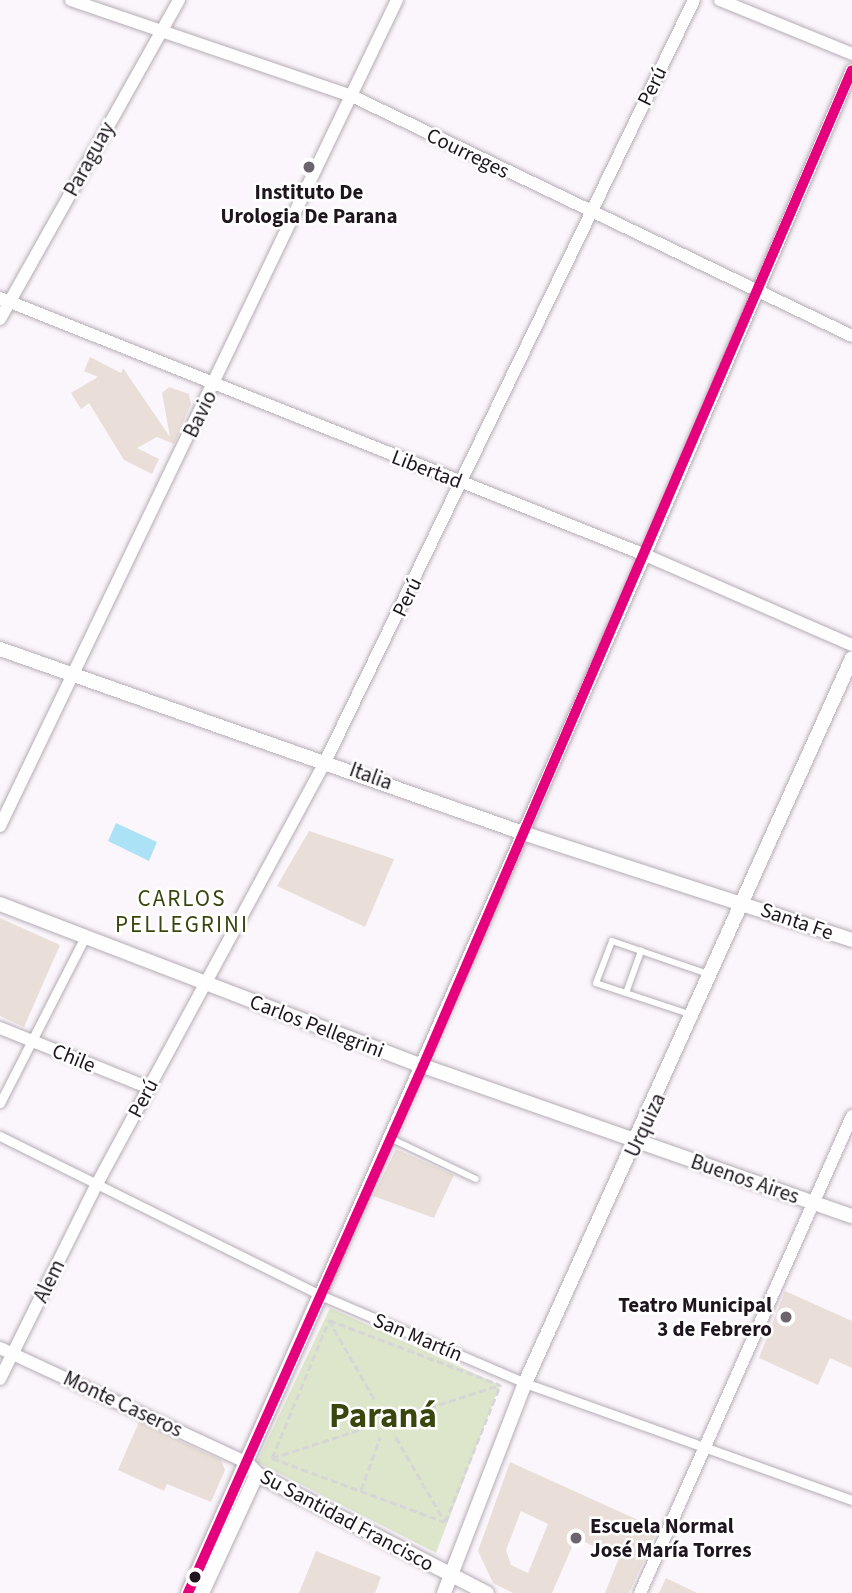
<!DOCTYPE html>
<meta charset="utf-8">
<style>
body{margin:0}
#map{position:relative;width:852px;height:1593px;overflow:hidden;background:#fbf6fb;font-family:"Source Sans 3",sans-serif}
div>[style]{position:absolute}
.green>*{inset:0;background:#dde6cb}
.water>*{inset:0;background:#ace2f5}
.building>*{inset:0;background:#eadfd8}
.path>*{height:2.5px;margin-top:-1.25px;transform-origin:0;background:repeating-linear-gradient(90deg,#d6d5d7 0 7px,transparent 0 10.5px)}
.roads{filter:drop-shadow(0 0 2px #b4adb5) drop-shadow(0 0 2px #b4adb5)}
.service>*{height:6px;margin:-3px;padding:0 3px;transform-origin:3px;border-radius:3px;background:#fefefe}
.pedestrian>*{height:9px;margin:-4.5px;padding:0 4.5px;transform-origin:4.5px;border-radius:4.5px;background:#fefefe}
.minor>*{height:12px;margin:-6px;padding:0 6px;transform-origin:6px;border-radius:6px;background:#fefefe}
.tertiary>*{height:14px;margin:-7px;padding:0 7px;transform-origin:7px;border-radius:7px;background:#fefefe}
.bus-1>*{height:10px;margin:-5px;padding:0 5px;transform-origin:5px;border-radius:5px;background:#e5007d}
.dots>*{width:19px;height:19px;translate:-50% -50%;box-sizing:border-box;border:4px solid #fff;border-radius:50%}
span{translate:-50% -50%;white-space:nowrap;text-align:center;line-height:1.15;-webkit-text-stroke:5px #fff;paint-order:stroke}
.street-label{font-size:21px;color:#1e151f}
.poi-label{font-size:21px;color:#1e151f;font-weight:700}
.right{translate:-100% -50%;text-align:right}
.left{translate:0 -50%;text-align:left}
.neighbourhood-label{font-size:23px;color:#39470f;letter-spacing:2px}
.town-label{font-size:35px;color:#39470f;font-weight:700}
</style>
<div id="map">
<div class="green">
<i style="clip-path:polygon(330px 1308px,500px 1385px,436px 1553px,257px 1462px)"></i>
</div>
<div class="water">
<i style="clip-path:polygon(116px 823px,157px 842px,149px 861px,108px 841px)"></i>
</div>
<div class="building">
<i style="clip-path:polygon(90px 357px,121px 373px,123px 368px,170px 437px,162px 393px,169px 387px,189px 394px,191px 404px,174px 444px,157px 437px,137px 448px,159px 459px,152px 474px,124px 460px,89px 403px,81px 409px,71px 393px,98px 377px,84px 371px)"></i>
<i style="clip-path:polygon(309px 831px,394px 859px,365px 927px,277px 886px)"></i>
<i style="clip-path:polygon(0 918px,60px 945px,24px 1027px,0 1016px)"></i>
<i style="clip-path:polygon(396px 1149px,454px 1175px,434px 1218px,373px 1196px)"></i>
<i style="clip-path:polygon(785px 1291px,852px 1321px,852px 1368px,830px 1358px,818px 1385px,759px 1358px)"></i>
<i style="clip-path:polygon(139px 1422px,221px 1460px,225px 1470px,211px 1502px,167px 1484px,164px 1491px,118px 1470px)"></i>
<i style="clip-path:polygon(evenodd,510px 1462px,658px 1529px,629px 1593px,605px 1593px,619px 1558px,576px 1538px,552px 1593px,513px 1593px,493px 1583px,478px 1551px,510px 1462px,521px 1511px,548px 1524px,528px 1573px,511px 1565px,506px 1550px,521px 1511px)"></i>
<i style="clip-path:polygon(316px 1551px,381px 1577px,375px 1593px,299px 1593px)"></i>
<i style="clip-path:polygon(666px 1578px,697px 1593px,659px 1593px)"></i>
</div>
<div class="path">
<i style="left:329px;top:1320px;width:183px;rotate:20.8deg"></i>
<i style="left:329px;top:1320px;width:92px;rotate:60.1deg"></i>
<i style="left:409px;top:1414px;width:96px;rotate:-17.7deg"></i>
<i style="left:396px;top:1437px;width:98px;rotate:60deg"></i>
<i style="left:272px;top:1458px;width:184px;rotate:20.3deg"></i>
<i style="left:272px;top:1458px;width:149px;rotate:-67.6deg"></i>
<i style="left:272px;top:1458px;width:101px;rotate:-17.9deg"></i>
<i style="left:361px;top:1490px;width:56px;rotate:-70.3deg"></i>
<i style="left:445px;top:1522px;width:148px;rotate:-68.1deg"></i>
</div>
<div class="roads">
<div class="service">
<i style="left:626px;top:993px;width:45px;rotate:-70.3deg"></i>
<i style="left:689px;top:1014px;width:98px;rotate:-161.6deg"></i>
<i style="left:596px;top:983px;width:45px;rotate:-69.1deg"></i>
<i style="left:612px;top:941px;width:102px;rotate:19deg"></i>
<i style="left:390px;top:1138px;width:95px;rotate:25.5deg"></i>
</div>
<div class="pedestrian">
<i style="left:0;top:1103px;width:186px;rotate:-62.9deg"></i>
<i style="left:0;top:1136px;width:357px;rotate:26.4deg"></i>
<i style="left:320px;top:1295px;width:223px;rotate:23.2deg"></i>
<i style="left:525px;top:1383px;width:347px;rotate:19.7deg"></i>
</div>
<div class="minor">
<i style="left:71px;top:0;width:299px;rotate:18.9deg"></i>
<i style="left:354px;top:97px;width:552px;rotate:25.64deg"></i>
<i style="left:720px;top:0;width:143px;rotate:22.2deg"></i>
<i style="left:0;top:298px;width:694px;rotate:21.72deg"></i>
<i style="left:645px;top:555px;width:226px;rotate:23.5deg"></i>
<i style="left:0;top:319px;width:366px;rotate:-60.7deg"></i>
<i style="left:0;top:826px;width:916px;rotate:-64.33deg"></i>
<i style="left:0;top:1028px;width:161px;rotate:21.9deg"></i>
<i style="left:320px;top:1295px;width:808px;rotate:-66.29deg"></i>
<i style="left:645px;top:555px;width:527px;rotate:-66.89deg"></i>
<i style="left:0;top:1348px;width:271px;rotate:24.9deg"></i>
<i style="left:0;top:1379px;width:220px;rotate:-63.6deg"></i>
<i style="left:98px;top:1182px;width:480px;rotate:-61.6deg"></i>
<i style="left:326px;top:760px;width:844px;rotate:-64.16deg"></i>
<i style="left:640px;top:1593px;width:522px;rotate:-66.04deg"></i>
</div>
<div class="tertiary">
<i style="left:0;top:649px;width:554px;rotate:19.38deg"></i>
<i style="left:523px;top:833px;width:346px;rotate:18deg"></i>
<i style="left:0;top:904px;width:453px;rotate:21deg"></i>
<i style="left:423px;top:1066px;width:454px;rotate:19.3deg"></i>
<i style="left:246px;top:1462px;width:16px;rotate:47deg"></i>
<i style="left:257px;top:1474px;width:259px;rotate:27.4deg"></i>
<i style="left:188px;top:1593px;width:326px;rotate:-66.1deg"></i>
<i style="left:202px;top:1593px;width:131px;rotate:-65.2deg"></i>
<i style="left:444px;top:1593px;width:225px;rotate:-68.9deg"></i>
<i style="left:525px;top:1383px;width:795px;rotate:-65.72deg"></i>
</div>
</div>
<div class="bus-1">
<i style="left:188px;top:1593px;width:577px;rotate:-65.97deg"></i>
<i style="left:423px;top:1066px;width:1084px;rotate:-66.7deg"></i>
</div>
<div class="dots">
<i style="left:309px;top:167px;background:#6b646c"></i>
<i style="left:786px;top:1317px;background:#6b646c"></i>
<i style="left:576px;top:1538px;background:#6b646c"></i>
<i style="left:195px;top:1577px;background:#1e151f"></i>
</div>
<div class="street-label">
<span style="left:652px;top:86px;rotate:-64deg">Perú</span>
<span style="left:468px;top:153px;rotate:26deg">Courreges</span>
<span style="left:89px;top:159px;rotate:-61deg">Paraguay</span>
<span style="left:200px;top:414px;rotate:-64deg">Bavio</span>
<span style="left:427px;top:469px;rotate:21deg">Libertad</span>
<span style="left:407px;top:597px;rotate:-64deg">Perú</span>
<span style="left:371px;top:776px;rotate:20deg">Italia</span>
<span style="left:797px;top:921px;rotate:19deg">Santa Fe</span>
<span style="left:317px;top:1026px;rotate:21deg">Carlos Pellegrini</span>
<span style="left:74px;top:1058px;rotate:22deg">Chile</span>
<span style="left:143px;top:1098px;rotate:-62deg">Perú</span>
<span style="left:645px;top:1125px;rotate:-65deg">Urquiza</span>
<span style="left:745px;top:1179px;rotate:19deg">Buenos Aires</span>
<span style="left:49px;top:1281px;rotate:-64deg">Alem</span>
<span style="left:418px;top:1337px;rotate:23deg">San Martín</span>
<span style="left:123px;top:1404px;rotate:25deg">Monte Caseros</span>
<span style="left:347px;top:1520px;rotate:28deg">Su Santidad Francisco</span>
</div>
<div class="poi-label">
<span style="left:309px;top:204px">Instituto De<br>Urologia De Parana</span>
<span class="right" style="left:772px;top:1317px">Teatro Municipal<br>3 de Febrero</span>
<span class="left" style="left:590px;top:1538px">Escuela Normal<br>José María Torres</span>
</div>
<div class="neighbourhood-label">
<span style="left:182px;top:912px">CARLOS<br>PELLEGRINI</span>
</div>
<div class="town-label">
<span style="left:383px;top:1416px">Paraná</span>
</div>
</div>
